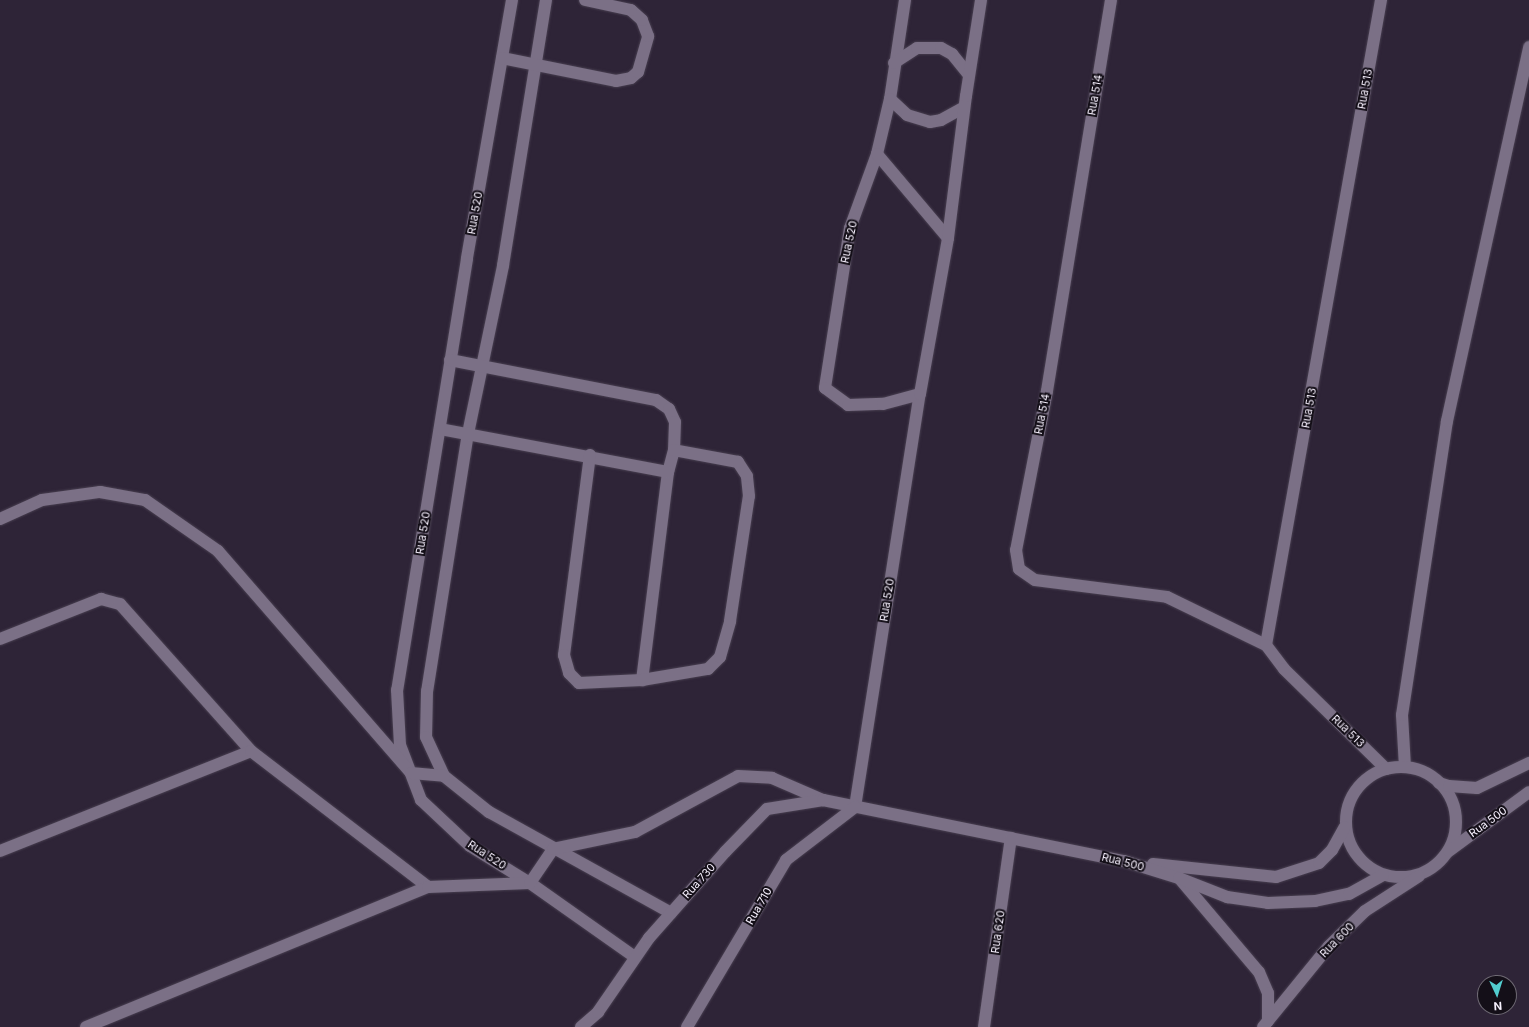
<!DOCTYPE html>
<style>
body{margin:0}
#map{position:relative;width:1529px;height:1027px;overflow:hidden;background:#2e2437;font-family:Inter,sans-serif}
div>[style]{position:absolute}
.roads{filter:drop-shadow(0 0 1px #483f50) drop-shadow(0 0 1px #483f50)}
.service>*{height:12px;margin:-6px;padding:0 6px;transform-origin:6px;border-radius:6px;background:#7b7086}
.service>.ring{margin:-6px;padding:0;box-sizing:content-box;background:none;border:12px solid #7b7086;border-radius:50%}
span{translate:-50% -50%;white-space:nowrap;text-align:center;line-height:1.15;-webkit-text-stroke:4px #140f18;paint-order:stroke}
.street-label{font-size:11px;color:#f8f2ff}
.north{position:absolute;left:1477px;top:975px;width:40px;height:40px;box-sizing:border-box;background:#140f18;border:1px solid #6f6a74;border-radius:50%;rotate:176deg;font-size:11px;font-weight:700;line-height:16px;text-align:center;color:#f8f2ff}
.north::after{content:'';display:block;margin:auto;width:14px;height:18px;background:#52cdcf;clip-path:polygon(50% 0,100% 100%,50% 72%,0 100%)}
</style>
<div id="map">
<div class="roads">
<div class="service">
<i style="left:512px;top:0;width:263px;rotate:99.9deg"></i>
<i style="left:467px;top:259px;width:437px;rotate:99.2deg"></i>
<i style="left:397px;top:690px;width:55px;rotate:86.9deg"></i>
<i style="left:400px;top:745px;width:59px;rotate:69.1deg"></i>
<i style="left:421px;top:800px;width:67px;rotate:43.2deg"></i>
<i style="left:470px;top:846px;width:70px;rotate:31.7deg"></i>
<i style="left:530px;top:883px;width:128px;rotate:35.2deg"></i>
<i style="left:546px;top:0;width:269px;rotate:99.2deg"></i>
<i style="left:503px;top:266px;width:171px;rotate:101.8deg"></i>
<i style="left:468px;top:433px;width:261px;rotate:99deg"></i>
<i style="left:427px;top:691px;width:46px;rotate:91.2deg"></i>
<i style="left:426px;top:737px;width:43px;rotate:65.2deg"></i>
<i style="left:444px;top:776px;width:58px;rotate:38.7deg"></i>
<i style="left:489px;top:812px;width:208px;rotate:29deg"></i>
<i style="left:905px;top:0;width:100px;rotate:98.6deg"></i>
<i style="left:890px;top:99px;width:57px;rotate:103.3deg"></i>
<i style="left:877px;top:154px;width:79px;rotate:110deg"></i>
<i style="left:850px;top:228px;width:162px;rotate:98.9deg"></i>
<i style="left:825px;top:388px;width:29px;rotate:36deg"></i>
<i style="left:848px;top:405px;width:35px;rotate:-2deg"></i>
<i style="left:883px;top:404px;width:38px;rotate:-15deg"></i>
<i style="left:1111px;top:0;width:396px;rotate:99.3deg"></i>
<i style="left:1047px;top:391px;width:162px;rotate:101deg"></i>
<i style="left:1016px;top:550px;width:19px;rotate:81deg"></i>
<i style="left:1019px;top:569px;width:19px;rotate:35deg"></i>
<i style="left:1035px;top:580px;width:133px;rotate:7.3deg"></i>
<i style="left:1167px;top:597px;width:110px;rotate:25.9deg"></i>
<i style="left:1381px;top:0;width:655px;rotate:100.11deg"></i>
<i style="left:1266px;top:645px;width:30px;rotate:53deg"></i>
<i style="left:1284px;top:669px;width:143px;rotate:44.4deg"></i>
<i style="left:502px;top:58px;width:116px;rotate:11.4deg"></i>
<i style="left:616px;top:81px;width:15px;rotate:-11deg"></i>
<i style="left:631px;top:78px;width:9px;rotate:-41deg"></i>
<i style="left:638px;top:72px;width:37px;rotate:-74deg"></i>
<i style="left:648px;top:36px;width:17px;rotate:-111deg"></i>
<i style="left:642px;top:20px;width:15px;rotate:-138deg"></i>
<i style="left:631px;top:10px;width:47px;rotate:-167.7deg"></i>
<i style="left:894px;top:63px;width:27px;rotate:-33deg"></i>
<i style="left:917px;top:48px;width:24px"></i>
<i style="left:941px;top:48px;width:13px;rotate:29deg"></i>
<i style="left:952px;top:54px;width:27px;rotate:51deg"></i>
<i style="left:890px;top:99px;width:23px;rotate:43deg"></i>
<i style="left:907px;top:115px;width:24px;rotate:17deg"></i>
<i style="left:930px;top:122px;width:11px;rotate:-10deg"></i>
<i style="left:941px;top:120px;width:26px;rotate:-29deg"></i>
<i style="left:877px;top:154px;width:110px;rotate:49.8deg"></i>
<i style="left:450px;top:360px;width:210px;rotate:11deg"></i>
<i style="left:656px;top:400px;width:16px;rotate:35deg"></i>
<i style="left:669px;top:409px;width:14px;rotate:65deg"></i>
<i style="left:675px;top:422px;width:28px;rotate:92deg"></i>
<i style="left:674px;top:450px;width:23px;rotate:105deg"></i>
<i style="left:668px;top:472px;width:210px;rotate:97.1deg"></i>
<i style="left:440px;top:429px;width:232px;rotate:10.7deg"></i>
<i style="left:590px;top:455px;width:202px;rotate:97.4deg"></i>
<i style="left:564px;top:655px;width:19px;rotate:74deg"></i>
<i style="left:569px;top:673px;width:14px;rotate:45deg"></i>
<i style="left:579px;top:683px;width:63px;rotate:-2.7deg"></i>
<i style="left:642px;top:680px;width:67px;rotate:-9.5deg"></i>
<i style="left:708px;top:669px;width:17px;rotate:-45deg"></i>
<i style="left:720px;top:657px;width:37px;rotate:-74deg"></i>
<i style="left:730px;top:621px;width:126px;rotate:-81.4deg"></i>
<i style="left:749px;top:496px;width:20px;rotate:-96deg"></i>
<i style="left:747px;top:476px;width:17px;rotate:-123deg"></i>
<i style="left:738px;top:462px;width:65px;rotate:-169.4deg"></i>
<i style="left:0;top:519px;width:46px;rotate:-24.3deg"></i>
<i style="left:42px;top:500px;width:59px;rotate:-7.9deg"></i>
<i style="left:100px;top:492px;width:46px;rotate:10.1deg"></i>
<i style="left:145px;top:500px;width:89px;rotate:34.9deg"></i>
<i style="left:218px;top:551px;width:294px;rotate:49deg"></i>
<i style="left:411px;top:773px;width:33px;rotate:5deg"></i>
<i style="left:0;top:639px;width:109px;rotate:-21.6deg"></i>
<i style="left:101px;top:599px;width:20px;rotate:15deg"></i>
<i style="left:120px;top:604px;width:197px;rotate:48.3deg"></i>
<i style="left:1405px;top:767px;width:52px;rotate:-93.3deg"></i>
<i style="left:1402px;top:715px;width:297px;rotate:-81.3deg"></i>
<i style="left:1447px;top:421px;width:383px;rotate:-77.6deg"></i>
<i class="ring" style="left:1346px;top:767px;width:98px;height:98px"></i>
<i style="left:1439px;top:783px;width:10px;rotate:17deg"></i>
<i style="left:1449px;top:786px;width:28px;rotate:4deg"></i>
<i style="left:1477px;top:788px;width:58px;rotate:-25.7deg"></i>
<i style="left:855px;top:807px;width:418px;rotate:-81.1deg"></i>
<i style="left:920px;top:394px;width:158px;rotate:-79.8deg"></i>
<i style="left:948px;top:238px;width:143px;rotate:-82.8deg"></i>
<i style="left:966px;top:96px;width:97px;rotate:-81.1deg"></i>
<i style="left:0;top:851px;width:270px;rotate:-21.7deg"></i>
<i style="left:251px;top:751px;width:223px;rotate:37.5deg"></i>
<i style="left:1449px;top:851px;width:99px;rotate:-36.4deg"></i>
<i style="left:1153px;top:864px;width:124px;rotate:6deg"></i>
<i style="left:1276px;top:877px;width:45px;rotate:-18deg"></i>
<i style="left:1319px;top:863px;width:18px;rotate:-45deg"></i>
<i style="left:1332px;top:850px;width:26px;rotate:-61deg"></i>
<i style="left:1180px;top:879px;width:122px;rotate:49.7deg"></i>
<i style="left:1259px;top:972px;width:23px;rotate:67deg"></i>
<i style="left:1268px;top:993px;width:28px;rotate:90deg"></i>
<i style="left:86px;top:1027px;width:370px;rotate:-22.3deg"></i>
<i style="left:428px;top:887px;width:102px;rotate:-2.2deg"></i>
<i style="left:530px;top:883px;width:41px;rotate:-55.9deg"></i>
<i style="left:553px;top:849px;width:84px;rotate:-11.7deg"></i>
<i style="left:635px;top:832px;width:117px;rotate:-28.5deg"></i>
<i style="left:738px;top:776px;width:34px;rotate:3deg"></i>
<i style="left:772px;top:778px;width:56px;rotate:23.3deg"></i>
<i style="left:581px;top:1027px;width:23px;rotate:-41deg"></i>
<i style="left:598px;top:1012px;width:90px;rotate:-55.4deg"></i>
<i style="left:649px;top:938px;width:115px;rotate:-48.5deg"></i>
<i style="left:725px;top:852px;width:60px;rotate:-45.7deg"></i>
<i style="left:767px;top:809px;width:57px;rotate:-9.1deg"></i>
<i style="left:823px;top:800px;width:307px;rotate:11.5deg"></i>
<i style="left:1124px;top:861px;width:58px;rotate:17.2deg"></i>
<i style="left:1179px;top:878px;width:52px;rotate:21.6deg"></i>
<i style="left:1227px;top:897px;width:41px;rotate:8.3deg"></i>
<i style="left:1268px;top:903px;width:47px;rotate:-2.4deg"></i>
<i style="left:1315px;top:901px;width:35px;rotate:-12deg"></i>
<i style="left:1349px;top:894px;width:39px;rotate:-29deg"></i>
<i style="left:687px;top:1027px;width:194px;rotate:-59.3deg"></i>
<i style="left:786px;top:860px;width:87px;rotate:-37.5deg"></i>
<i style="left:984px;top:1027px;width:191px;rotate:-81.9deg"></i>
<i style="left:1263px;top:1027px;width:104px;rotate:-50.8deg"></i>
<i style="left:1329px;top:946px;width:50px;rotate:-44.2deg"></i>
<i style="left:1365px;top:911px;width:64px;rotate:-32.9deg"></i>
</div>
</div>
<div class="street-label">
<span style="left:1365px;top:89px;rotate:-80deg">Rua 513</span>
<span style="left:1095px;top:95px;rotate:-80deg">Rua 514</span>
<span style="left:475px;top:213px;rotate:-80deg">Rua 520</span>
<span style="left:849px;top:242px;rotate:-78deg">Rua 520</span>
<span style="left:1309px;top:408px;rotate:-80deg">Rua 513</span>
<span style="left:1042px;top:414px;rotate:-79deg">Rua 514</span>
<span style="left:423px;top:533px;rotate:-81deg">Rua 520</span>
<span style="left:887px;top:600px;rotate:-81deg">Rua 520</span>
<span style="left:1348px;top:731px;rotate:44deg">Rua 513</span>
<span style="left:1488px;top:822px;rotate:-36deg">Rua 500</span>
<span style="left:487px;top:855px;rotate:33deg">Rua 520</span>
<span style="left:1123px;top:862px;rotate:14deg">Rua 500</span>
<span style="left:699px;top:881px;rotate:-48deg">Rua 730</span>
<span style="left:759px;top:906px;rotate:-60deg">Rua 710</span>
<span style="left:998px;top:932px;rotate:-82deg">Rua 620</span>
<span style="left:1337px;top:940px;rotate:-46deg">Rua 600</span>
</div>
<div class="north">N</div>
</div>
